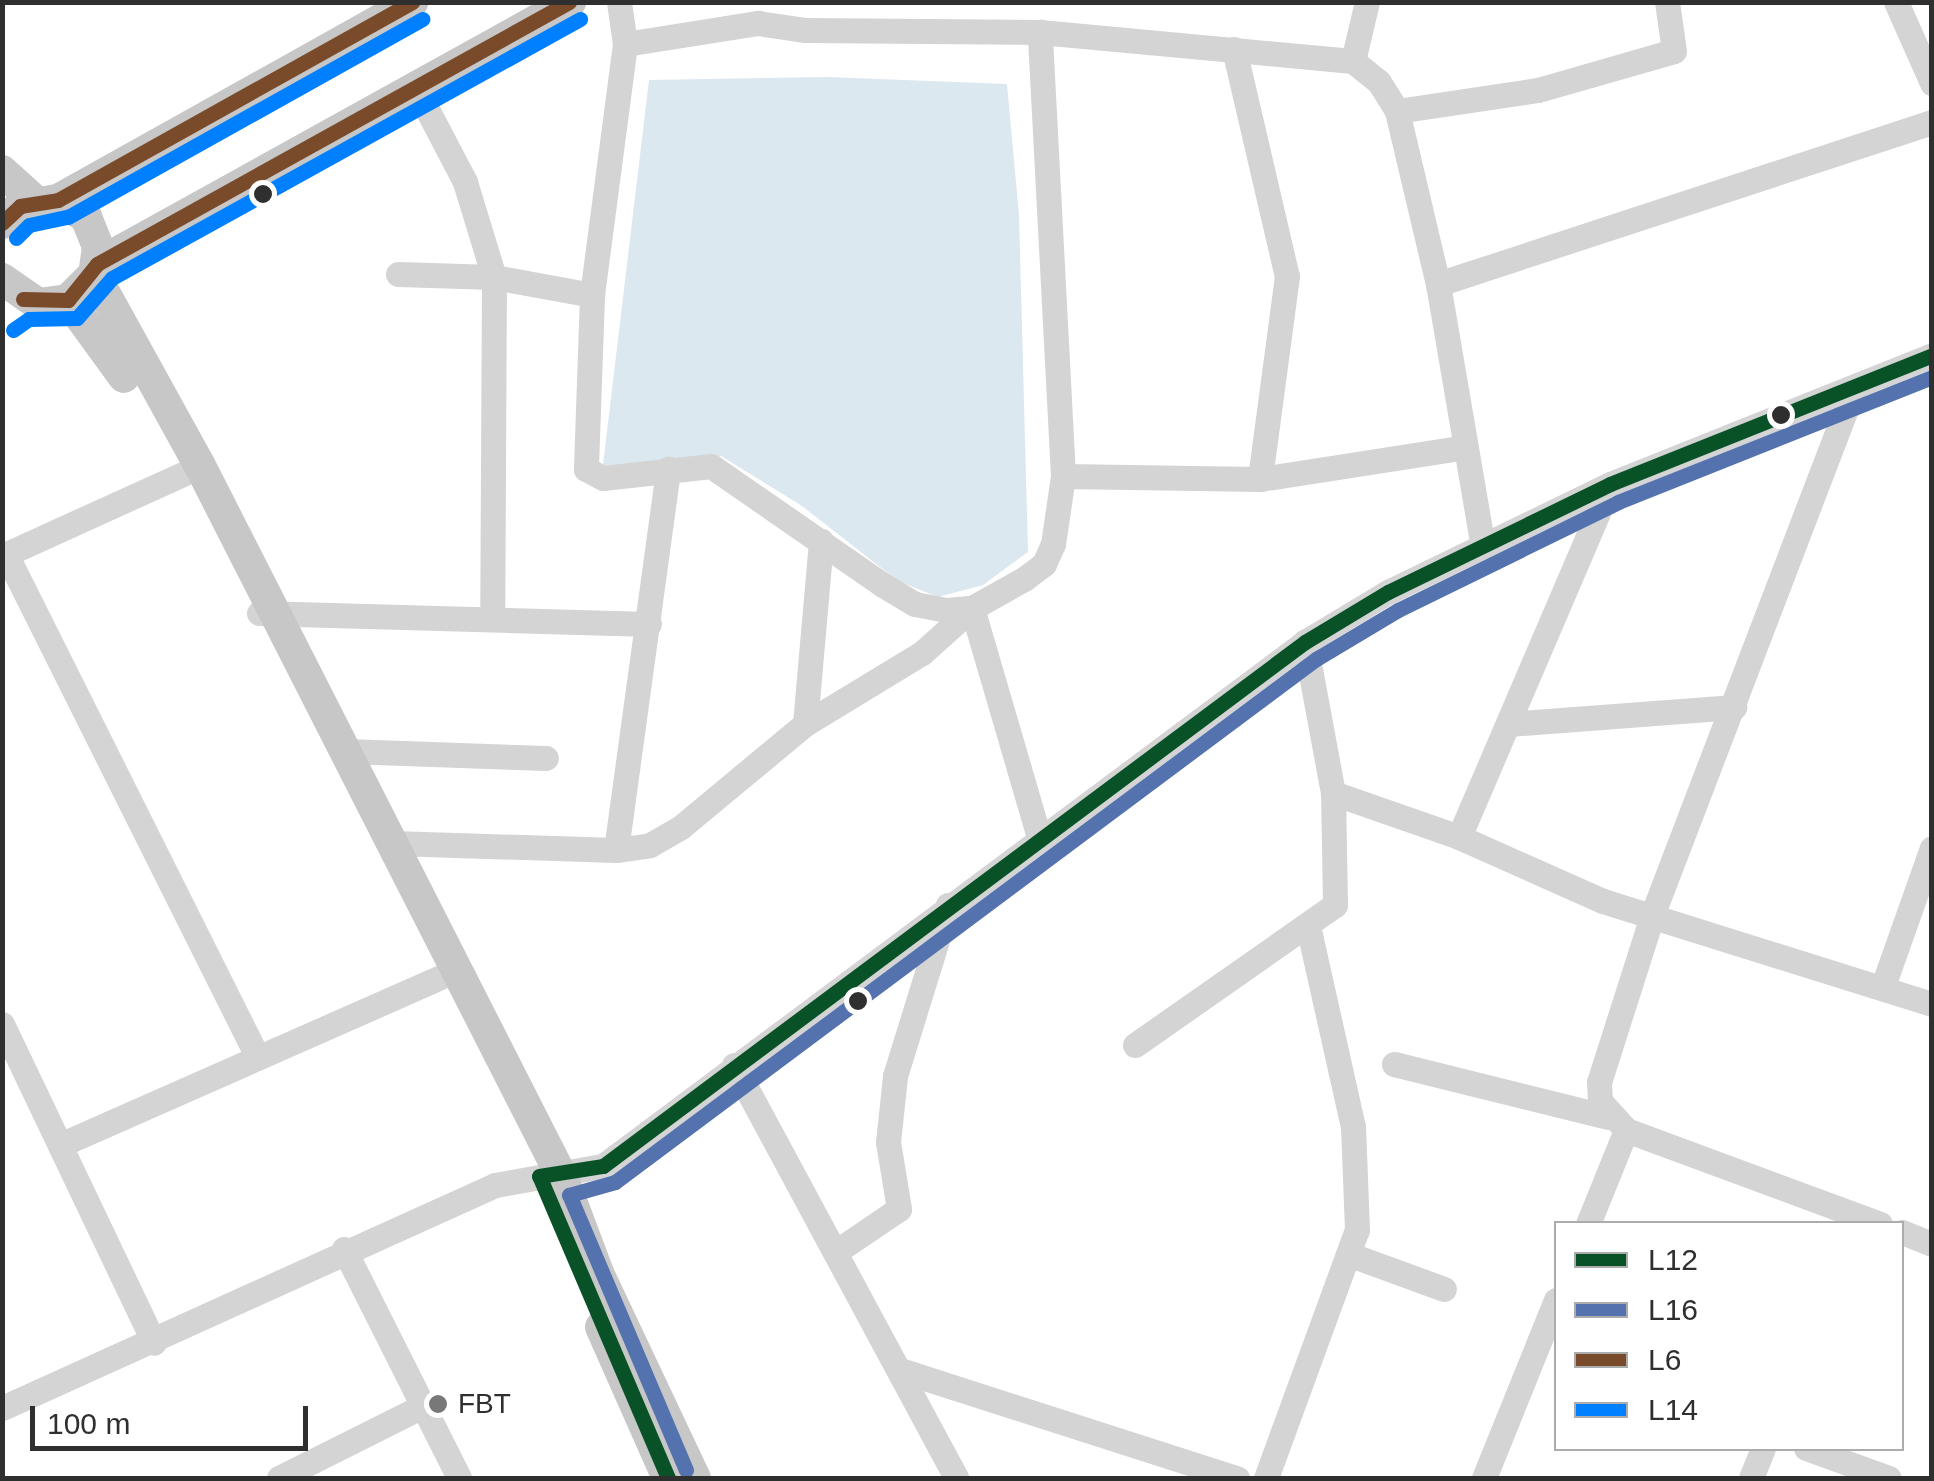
<!DOCTYPE html>
<style>
body{margin:0}
#map{position:relative;width:1934px;height:1481px;overflow:hidden;background:#fff;font-family:Helvetica,sans-serif}
div>[style]{position:absolute}
.water>*{inset:0;background:#dce8ef}
.minor>*{height:25px;margin:-12.5px;padding:0 12.5px;transform-origin:12.5px;border-radius:12.5px;background:#d4d4d4}
.major>*{height:32px;margin:-16px;padding:0 16px;transform-origin:16px;border-radius:16px;background:#c7c7c7}
.bus-1>*{height:15px;margin:-7.5px;padding:0 7.5px;transform-origin:7.5px;border-radius:7.5px;background:#095228}
.bus-2>*{height:15px;margin:-7.5px;padding:0 7.5px;transform-origin:7.5px;border-radius:7.5px;background:#5472ae}
.bus-3>*{height:15px;margin:-7.5px;padding:0 7.5px;transform-origin:7.5px;border-radius:7.5px;background:#7a4b2a}
.bus-4>*{height:15px;margin:-7.5px;padding:0 7.5px;transform-origin:7.5px;border-radius:7.5px;background:#007fff}
.dots>*{width:28px;height:28px;translate:-50% -50%;box-sizing:border-box;border:5px solid #fff;border-radius:50%}
span{translate:-50% -50%;white-space:nowrap;text-align:center;line-height:1.15;-webkit-text-stroke:10px #fff;paint-order:stroke}
.poi-label{font-size:28px;color:#2f2f2f}
.left{translate:0 -50%;text-align:left}
.frame{position:absolute;inset:0;border:5px solid #2f2f2f;pointer-events:none}
.legend{position:absolute;left:1554px;top:1221px;width:350px;height:230px;box-sizing:border-box;background:#fff;border:2px solid #acacac;margin:0;padding:12px 18px;list-style:none;font-size:30px;color:#2f2f2f}
.legend li{display:flex;align-items:center;gap:20px;height:50px}
.legend b{width:50px;border:2px solid #acacac}
.scale{position:absolute;left:30px;top:1406px;width:278px;height:45px;box-sizing:border-box;border:5px solid #2f2f2f;border-top:0;padding-left:12px;font-size:30px;line-height:35px;white-space:nowrap;color:#2f2f2f;-webkit-text-stroke:8px #fff;paint-order:stroke}
</style>
<div id="map">
<div class="water">
<i style="clip-path:polygon(827px 77px,1007px 84px,1019px 215px,1028px 552px,983px 585px,938px 597px,898px 581px,802px 506px,721px 456px,617px 471px,603px 465px,649px 80px)"></i>
</div>
<div class="minor">
<i style="left:619px;top:2px;width:42px;rotate:81.9deg"></i>
<i style="left:625px;top:44px;width:253px;rotate:97.5deg"></i>
<i style="left:592px;top:295px;width:174px;rotate:92deg"></i>
<i style="left:586px;top:469px;width:19px;rotate:28deg"></i>
<i style="left:603px;top:478px;width:109px;rotate:-6.3deg"></i>
<i style="left:711px;top:466px;width:209px;rotate:34.7deg"></i>
<i style="left:883px;top:585px;width:37px;rotate:31deg"></i>
<i style="left:915px;top:604px;width:33px;rotate:11deg"></i>
<i style="left:947px;top:610px;width:25px;rotate:-5deg"></i>
<i style="left:972px;top:608px;width:60px;rotate:-29.1deg"></i>
<i style="left:1024px;top:579px;width:25px;rotate:-37deg"></i>
<i style="left:1044px;top:564px;width:22px;rotate:-66deg"></i>
<i style="left:1053px;top:544px;width:69px;rotate:-81.6deg"></i>
<i style="left:1063px;top:476px;width:445px;rotate:-93deg"></i>
<i style="left:1896px;top:2px;width:89px;rotate:66deg"></i>
<i style="left:625px;top:44px;width:135px;rotate:-9deg"></i>
<i style="left:758px;top:23px;width:48px;rotate:8.5deg"></i>
<i style="left:805px;top:30px;width:235px;rotate:0.5deg"></i>
<i style="left:1040px;top:32px;width:314px;rotate:5.3deg"></i>
<i style="left:1353px;top:61px;width:33px;rotate:39deg"></i>
<i style="left:1379px;top:82px;width:34px;rotate:58deg"></i>
<i style="left:1397px;top:111px;width:178px;rotate:76.7deg"></i>
<i style="left:1438px;top:284px;width:266px;rotate:80.3deg"></i>
<i style="left:1234px;top:49px;width:233px;rotate:76.9deg"></i>
<i style="left:1287px;top:276px;width:205px;rotate:97.6deg"></i>
<i style="left:1353px;top:61px;width:61px;rotate:-76.7deg"></i>
<i style="left:417px;top:90px;width:104px;rotate:62.4deg"></i>
<i style="left:465px;top:182px;width:99px;rotate:73deg"></i>
<i style="left:494px;top:277px;width:100px;rotate:10.4deg"></i>
<i style="left:1397px;top:111px;width:143px;rotate:-8.5deg"></i>
<i style="left:1538px;top:90px;width:141px;rotate:-16deg"></i>
<i style="left:1674px;top:51px;width:49px;rotate:-98.1deg"></i>
<i style="left:398px;top:274px;width:96px;rotate:1.8deg"></i>
<i style="left:494px;top:277px;width:340px;rotate:90.3deg"></i>
<i style="left:1438px;top:284px;width:520px;rotate:-18.16deg"></i>
<i style="left:1854px;top:388px;width:562px;rotate:110.95deg"></i>
<i style="left:1653px;top:913px;width:177px;rotate:107.7deg"></i>
<i style="left:1599px;top:1082px;width:19px;rotate:87deg"></i>
<i style="left:1600px;top:1101px;width:39px;rotate:48deg"></i>
<i style="left:1626px;top:1130px;width:271px;rotate:20.3deg"></i>
<i style="left:1063px;top:476px;width:197px;rotate:0.9deg"></i>
<i style="left:1260px;top:479px;width:203px;rotate:-8.8deg"></i>
<i style="left:6px;top:554px;width:563px;rotate:63.43deg"></i>
<i style="left:2px;top:556px;width:199px;rotate:-24.4deg"></i>
<i style="left:259px;top:613px;width:390px;rotate:1.6deg"></i>
<i style="left:805px;top:724px;width:184px;rotate:-85deg"></i>
<i style="left:1509px;top:724px;width:226px;rotate:-4.3deg"></i>
<i style="left:346px;top:751px;width:200px;rotate:2deg"></i>
<i style="left:1333px;top:793px;width:133px;rotate:19.2deg"></i>
<i style="left:1459px;top:837px;width:158px;rotate:24deg"></i>
<i style="left:1603px;top:901px;width:345px;rotate:17.4deg"></i>
<i style="left:1459px;top:837px;width:384px;rotate:-66.8deg"></i>
<i style="left:393px;top:843px;width:223px;rotate:1.8deg"></i>
<i style="left:616px;top:850px;width:34px;rotate:-8deg"></i>
<i style="left:650px;top:845px;width:36px;rotate:-30deg"></i>
<i style="left:681px;top:827px;width:161px;rotate:-39.7deg"></i>
<i style="left:805px;top:724px;width:137px;rotate:-31.3deg"></i>
<i style="left:922px;top:653px;width:67px;rotate:-42deg"></i>
<i style="left:972px;top:608px;width:239px;rotate:73.7deg"></i>
<i style="left:616px;top:850px;width:385px;rotate:-82.2deg"></i>
<i style="left:1883px;top:986px;width:146px;rotate:-70.5deg"></i>
<i style="left:2px;top:1024px;width:353px;rotate:64.5deg"></i>
<i style="left:1135px;top:1045px;width:244px;rotate:-35deg"></i>
<i style="left:1335px;top:905px;width:112px;rotate:-91deg"></i>
<i style="left:1333px;top:793px;width:154px;rotate:-100.5deg"></i>
<i style="left:1394px;top:1064px;width:220px;rotate:13.9deg"></i>
<i style="left:734px;top:1065px;width:469px;rotate:61.7deg"></i>
<i style="left:60px;top:1145px;width:414px;rotate:-23.8deg"></i>
<i style="left:1588px;top:1224px;width:101px;rotate:-68deg"></i>
<i style="left:1902px;top:1232px;width:32px;rotate:22deg"></i>
<i style="left:344px;top:1249px;width:256px;rotate:63.3deg"></i>
<i style="left:837px;top:1251px;width:75px;rotate:-34.1deg"></i>
<i style="left:899px;top:1209px;width:68px;rotate:-99.3deg"></i>
<i style="left:888px;top:1142px;width:66px;rotate:-83.9deg"></i>
<i style="left:895px;top:1076px;width:179px;rotate:-72.8deg"></i>
<i style="left:1348px;top:1254px;width:102px;rotate:20deg"></i>
<i style="left:903px;top:1371px;width:351px;rotate:17.8deg"></i>
<i style="left:2px;top:1408px;width:541px;rotate:-24.34deg"></i>
<i style="left:495px;top:1185px;width:110px;rotate:-10deg"></i>
<i style="left:603px;top:1166px;width:876px;rotate:-36.74deg"></i>
<i style="left:1305px;top:642px;width:97px;rotate:-31.1deg"></i>
<i style="left:1388px;top:592px;width:247px;rotate:-25.9deg"></i>
<i style="left:1610px;top:484px;width:347px;rotate:-21.8deg"></i>
<i style="left:1806px;top:1448px;width:88px;rotate:19.9deg"></i>
<i style="left:279px;top:1478px;width:161px;rotate:-26.6deg"></i>
<i style="left:1266px;top:1478px;width:264px;rotate:-69.9deg"></i>
<i style="left:1357px;top:1230px;width:103px;rotate:-92.2deg"></i>
<i style="left:1353px;top:1127px;width:207px;rotate:-102.6deg"></i>
<i style="left:1484px;top:1478px;width:192px;rotate:-68deg"></i>
<i style="left:1751px;top:1478px;width:32px;rotate:-68deg"></i>
</div>
<div class="major">
<i style="left:2px;top:171px;width:43px;rotate:42.2deg"></i>
<i style="left:58px;top:200px;width:406px;rotate:-29.2deg"></i>
<i style="left:2px;top:223px;width:25px;rotate:-43deg"></i>
<i style="left:20px;top:206px;width:38px;rotate:-9deg"></i>
<i style="left:58px;top:200px;width:33px;rotate:31deg"></i>
<i style="left:86px;top:217px;width:32px;rotate:68deg"></i>
<i style="left:98px;top:247px;width:27px;rotate:98deg"></i>
<i style="left:94px;top:274px;width:37px;rotate:135deg"></i>
<i style="left:68px;top:300px;width:30px;rotate:172deg"></i>
<i style="left:38px;top:304px;width:44px;rotate:-145.2deg"></i>
<i style="left:97px;top:264px;width:541px;rotate:-28.98deg"></i>
<i style="left:94px;top:274px;width:217px;rotate:61.1deg"></i>
<i style="left:199px;top:464px;width:800px;rotate:63.02deg"></i>
<i style="left:562px;top:1177px;width:103px;rotate:69.4deg"></i>
<i style="left:598px;top:1273px;width:227px;rotate:64.7deg"></i>
<i style="left:68px;top:300px;width:95px;rotate:54deg"></i>
<i style="left:601px;top:1327px;width:165px;rotate:66.1deg"></i>
</div>
<div class="bus-1">
<i style="left:668px;top:1478px;width:328px;rotate:-113.1deg"></i>
<i style="left:539px;top:1176px;width:65px;rotate:-8.9deg"></i>
<i style="left:603px;top:1166px;width:876px;rotate:-36.74deg"></i>
<i style="left:1305px;top:642px;width:97px;rotate:-31.1deg"></i>
<i style="left:1388px;top:592px;width:247px;rotate:-25.9deg"></i>
<i style="left:1610px;top:484px;width:347px;rotate:-21.8deg"></i>
</div>
<div class="bus-2">
<i style="left:686px;top:1470px;width:299px;rotate:-113deg"></i>
<i style="left:569px;top:1195px;width:48px;rotate:-15.8deg"></i>
<i style="left:615px;top:1182px;width:875px;rotate:-36.73deg"></i>
<i style="left:1316px;top:659px;width:96px;rotate:-30.9deg"></i>
<i style="left:1398px;top:610px;width:245px;rotate:-26.1deg"></i>
<i style="left:1618px;top:502px;width:338px;rotate:-21.7deg"></i>
</div>
<div class="bus-3">
<i style="left:2px;top:223px;width:25px;rotate:-43deg"></i>
<i style="left:20px;top:206px;width:38px;rotate:-9deg"></i>
<i style="left:58px;top:200px;width:406px;rotate:-29.2deg"></i>
<i style="left:23px;top:299px;width:45px;rotate:1.3deg"></i>
<i style="left:68px;top:300px;width:46px;rotate:-51.1deg"></i>
<i style="left:97px;top:264px;width:540px;rotate:-29.03deg"></i>
</div>
<div class="bus-4">
<i style="left:16px;top:238px;width:18px;rotate:-45deg"></i>
<i style="left:29px;top:225px;width:40px;rotate:-12deg"></i>
<i style="left:68px;top:217px;width:406px;rotate:-29.2deg"></i>
<i style="left:13px;top:330px;width:19px;rotate:-35deg"></i>
<i style="left:29px;top:319px;width:48px;rotate:-1.2deg"></i>
<i style="left:77px;top:318px;width:53px;rotate:-48.8deg"></i>
<i style="left:112px;top:278px;width:535px;rotate:-28.96deg"></i>
</div>
<div class="dots">
<i style="left:263px;top:194px;background:#2f2f2f"></i>
<i style="left:1781px;top:415px;background:#2f2f2f"></i>
<i style="left:858px;top:1001px;background:#2f2f2f"></i>
<i style="left:438px;top:1404px;background:#787878"></i>
</div>
<div class="poi-label">
<span class="left" style="left:458px;top:1404px">FBT</span>
</div>
<div class="frame"></div>
<ul class="legend">
<li><b style="height:12px;background:#095228"></b>L12</li>
<li><b style="height:12px;background:#5472ae"></b>L16</li>
<li><b style="height:12px;background:#7a4b2a"></b>L6</li>
<li><b style="height:12px;background:#007fff"></b>L14</li>
</ul>
<div class="scale">100 m</div>
</div>
